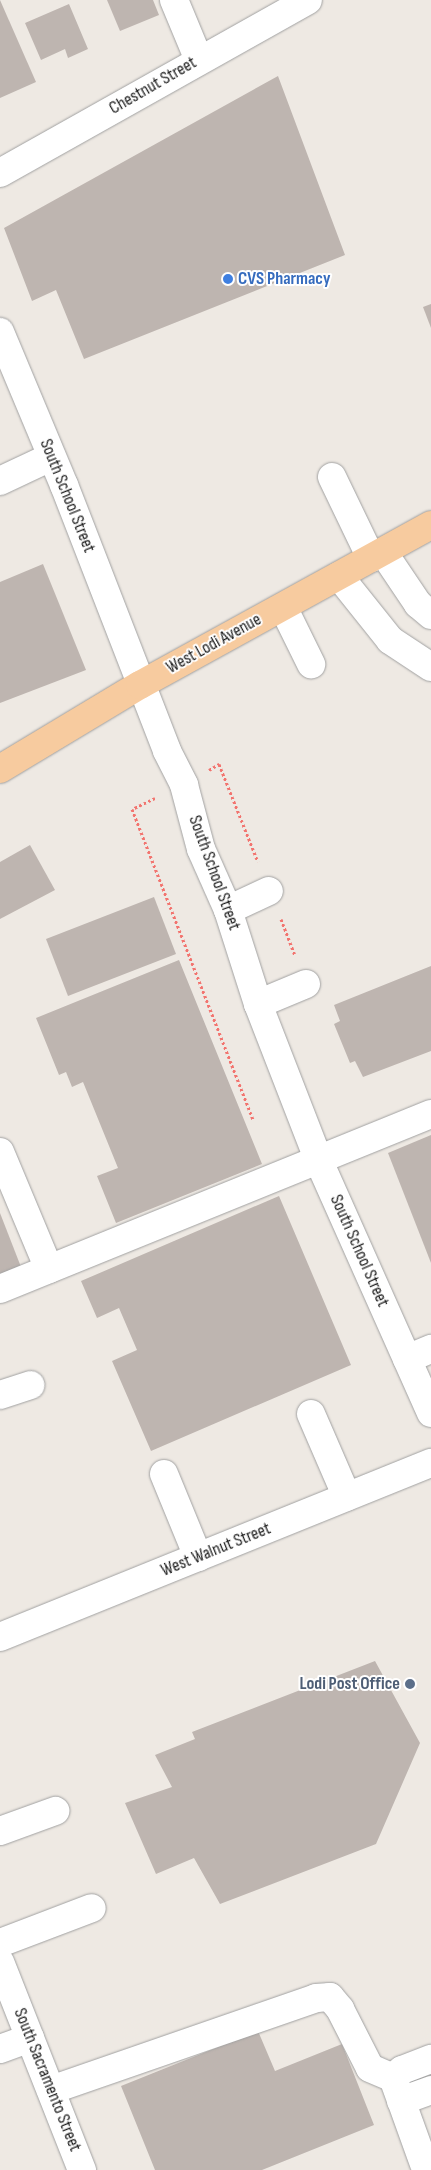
<!DOCTYPE html>
<style>
body{margin:0}
#map{position:relative;width:431px;height:2170px;overflow:hidden;background:#eee9e3;font-family:"Sofia Sans Condensed",sans-serif}
div>[style]{position:absolute}
.building>*{inset:0;background:#beb5b0}
.path>*{height:3px;margin-top:-1.5px;transform-origin:0;background:repeating-linear-gradient(90deg,#f2746f 0 2.5px,transparent 0 5px)}
.roads{filter:drop-shadow(0 0 1px #a1a1a1) drop-shadow(0 0 1px #a1a1a1)}
.minor>*{height:28px;margin:-14px;padding:0 14px;transform-origin:14px;border-radius:14px;background:#fff}
.major>*{height:28px;margin:-14px;padding:0 14px;transform-origin:14px;border-radius:14px;background:#f7cb9f}
.dots>*{width:14px;height:14px;translate:-50% -50%;box-sizing:border-box;border:2px solid #fff;border-radius:50%}
span{translate:-50% -50%;white-space:nowrap;text-align:center;line-height:1.15;-webkit-text-stroke:4px #fff;paint-order:stroke}
.street-label{font-size:18px;color:#1d1d1d}
.shop-label{font-size:18px;color:#366cbe;font-weight:700}
.left{translate:0 -50%;text-align:left}
.service-label{font-size:18px;color:#4e5e75;font-weight:700}
.right{translate:-100% -50%;text-align:right}
</style>
<div id="map">
<div class="building">
<i style="clip-path:polygon(0 0,36px 82px,0 98px)"></i>
<i style="clip-path:polygon(107px 0,153px 0,159px 15px,120px 31px)"></i>
<i style="clip-path:polygon(69px 4px,88px 49px,68px 58px,65px 49px,41px 60px,25px 23px)"></i>
<i style="clip-path:polygon(278px 76px,345px 255px,84px 359px,56px 290px,32px 301px,4px 228px)"></i>
<i style="clip-path:polygon(431px 304px,431px 328px,423px 307px)"></i>
<i style="clip-path:polygon(43px 564px,86px 670px,0 703px,0 582px)"></i>
<i style="clip-path:polygon(30px 845px,55px 890px,0 919px,0 862px)"></i>
<i style="clip-path:polygon(154px 897px,176px 954px,68px 996px,46px 939px)"></i>
<i style="clip-path:polygon(179px 960px,262px 1164px,116px 1223px,97px 1176px,118px 1168px,83px 1082px,72px 1087px,66px 1072px,59px 1075px,36px 1018px)"></i>
<i style="clip-path:polygon(431px 966px,431px 1051px,363px 1077px,355px 1061px,350px 1063px,334px 1024px,340px 1021px,334px 1005px)"></i>
<i style="clip-path:polygon(431px 1135px,431px 1263px,388px 1153px)"></i>
<i style="clip-path:polygon(279px 1196px,351px 1365px,151px 1451px,112px 1361px,137px 1350px,119px 1308px,97px 1318px,81px 1281px)"></i>
<i style="clip-path:polygon(0 1213px,21px 1267px,0 1275px)"></i>
<i style="clip-path:polygon(375px 1661px,420px 1743px,376px 1844px,220px 1904px,194px 1858px,156px 1874px,125px 1803px,172px 1787px,155px 1755px,195px 1739px,192px 1732px)"></i>
<i style="clip-path:polygon(258px 2031px,275px 2071px,342px 2044px,374px 2125px,262px 2170px,155px 2170px,121px 2086px)"></i>
</div>
<div class="path">
<i style="left:209px;top:770px;width:12px;rotate:-31deg"></i>
<i style="left:219px;top:764px;width:105px;rotate:68.3deg"></i>
<i style="left:155px;top:798px;width:25px;rotate:154deg"></i>
<i style="left:132px;top:809px;width:334px;rotate:68.7deg"></i>
<i style="left:281px;top:919px;width:39px;rotate:69deg"></i>
</div>
<div class="roads">
<div class="minor">
<i style="left:174px;top:0;width:65px;rotate:67.4deg"></i>
<i style="left:0;top:173px;width:353px;rotate:-29.3deg"></i>
<i style="left:0;top:332px;width:166px;rotate:67.3deg"></i>
<i style="left:64px;top:485px;width:285px;rotate:68.8deg"></i>
<i style="left:167px;top:751px;width:38px;rotate:63deg"></i>
<i style="left:184px;top:785px;width:66px;rotate:75.1deg"></i>
<i style="left:201px;top:849px;width:67px;rotate:66.1deg"></i>
<i style="left:228px;top:910px;width:99px;rotate:72.3deg"></i>
<i style="left:258px;top:1004px;width:166px;rotate:68.8deg"></i>
<i style="left:318px;top:1159px;width:278px;rotate:66deg"></i>
<i style="left:332px;top:477px;width:90px;rotate:64.3deg"></i>
<i style="left:0;top:481px;width:56px;rotate:-25.2deg"></i>
<i style="left:383px;top:552px;width:63px;rotate:56.1deg"></i>
<i style="left:418px;top:604px;width:17px;rotate:40deg"></i>
<i style="left:339px;top:576px;width:82px;rotate:51.4deg"></i>
<i style="left:390px;top:640px;width:49px;rotate:33.4deg"></i>
<i style="left:283px;top:607px;width:64px;rotate:63.8deg"></i>
<i style="left:228px;top:910px;width:45px;rotate:-24.9deg"></i>
<i style="left:258px;top:1004px;width:52px;rotate:-22.6deg"></i>
<i style="left:0;top:1152px;width:127px;rotate:67.3deg"></i>
<i style="left:0;top:1289px;width:465px;rotate:-22.1deg"></i>
<i style="left:407px;top:1359px;width:26px;rotate:-23deg"></i>
<i style="left:0;top:1395px;width:32px;rotate:-18deg"></i>
<i style="left:311px;top:1414px;width:90px;rotate:66.6deg"></i>
<i style="left:164px;top:1474px;width:90px;rotate:67.7deg"></i>
<i style="left:0;top:1637px;width:465px;rotate:-22deg"></i>
<i style="left:0;top:1831px;width:59px;rotate:-20deg"></i>
<i style="left:0;top:1943px;width:98px;rotate:-20.8deg"></i>
<i style="left:0;top:1962px;width:224px;rotate:68.5deg"></i>
<i style="left:0;top:2049px;width:32px;rotate:-20deg"></i>
<i style="left:51px;top:2090px;width:281px;rotate:-19.1deg"></i>
<i style="left:316px;top:1998px;width:14px;rotate:-4deg"></i>
<i style="left:330px;top:1997px;width:16px;rotate:50deg"></i>
<i style="left:340px;top:2009px;width:66px;rotate:63deg"></i>
<i style="left:370px;top:2068px;width:25px;rotate:23deg"></i>
<i style="left:401px;top:2101px;width:32px;rotate:-20deg"></i>
<i style="left:424px;top:2164px;width:91px;rotate:-109.8deg"></i>
<i style="left:393px;top:2078px;width:12px;rotate:-42deg"></i>
<i style="left:402px;top:2070px;width:31px;rotate:-21deg"></i>
</div>
<div class="major">
<i style="left:0;top:769px;width:163px;rotate:-31deg"></i>
<i style="left:140px;top:685px;width:332px;rotate:-28.8deg"></i>
</div>
</div>
<div class="dots">
<i style="left:228px;top:279px;background:#3f7fe0"></i>
<i style="left:410px;top:1684px;background:#5c6f8a"></i>
</div>
<div class="street-label">
<span style="left:153px;top:86px;rotate:-30deg">Chestnut Street</span>
<span style="left:67px;top:496px;rotate:68deg">South School Street</span>
<span style="left:214px;top:644px;rotate:-29deg">West Lodi Avenue</span>
<span style="left:214px;top:873px;rotate:70deg">South School Street</span>
<span style="left:359px;top:1251px;rotate:66deg">South School Street</span>
<span style="left:216px;top:1550px;rotate:-22deg">West Walnut Street</span>
<span style="left:47px;top:2080px;rotate:68deg">South Sacramento Street</span>
</div>
<div class="shop-label">
<span class="left" style="left:238px;top:279px">CVS Pharmacy</span>
</div>
<div class="service-label">
<span class="right" style="left:400px;top:1684px">Lodi Post Office</span>
</div>
</div>
